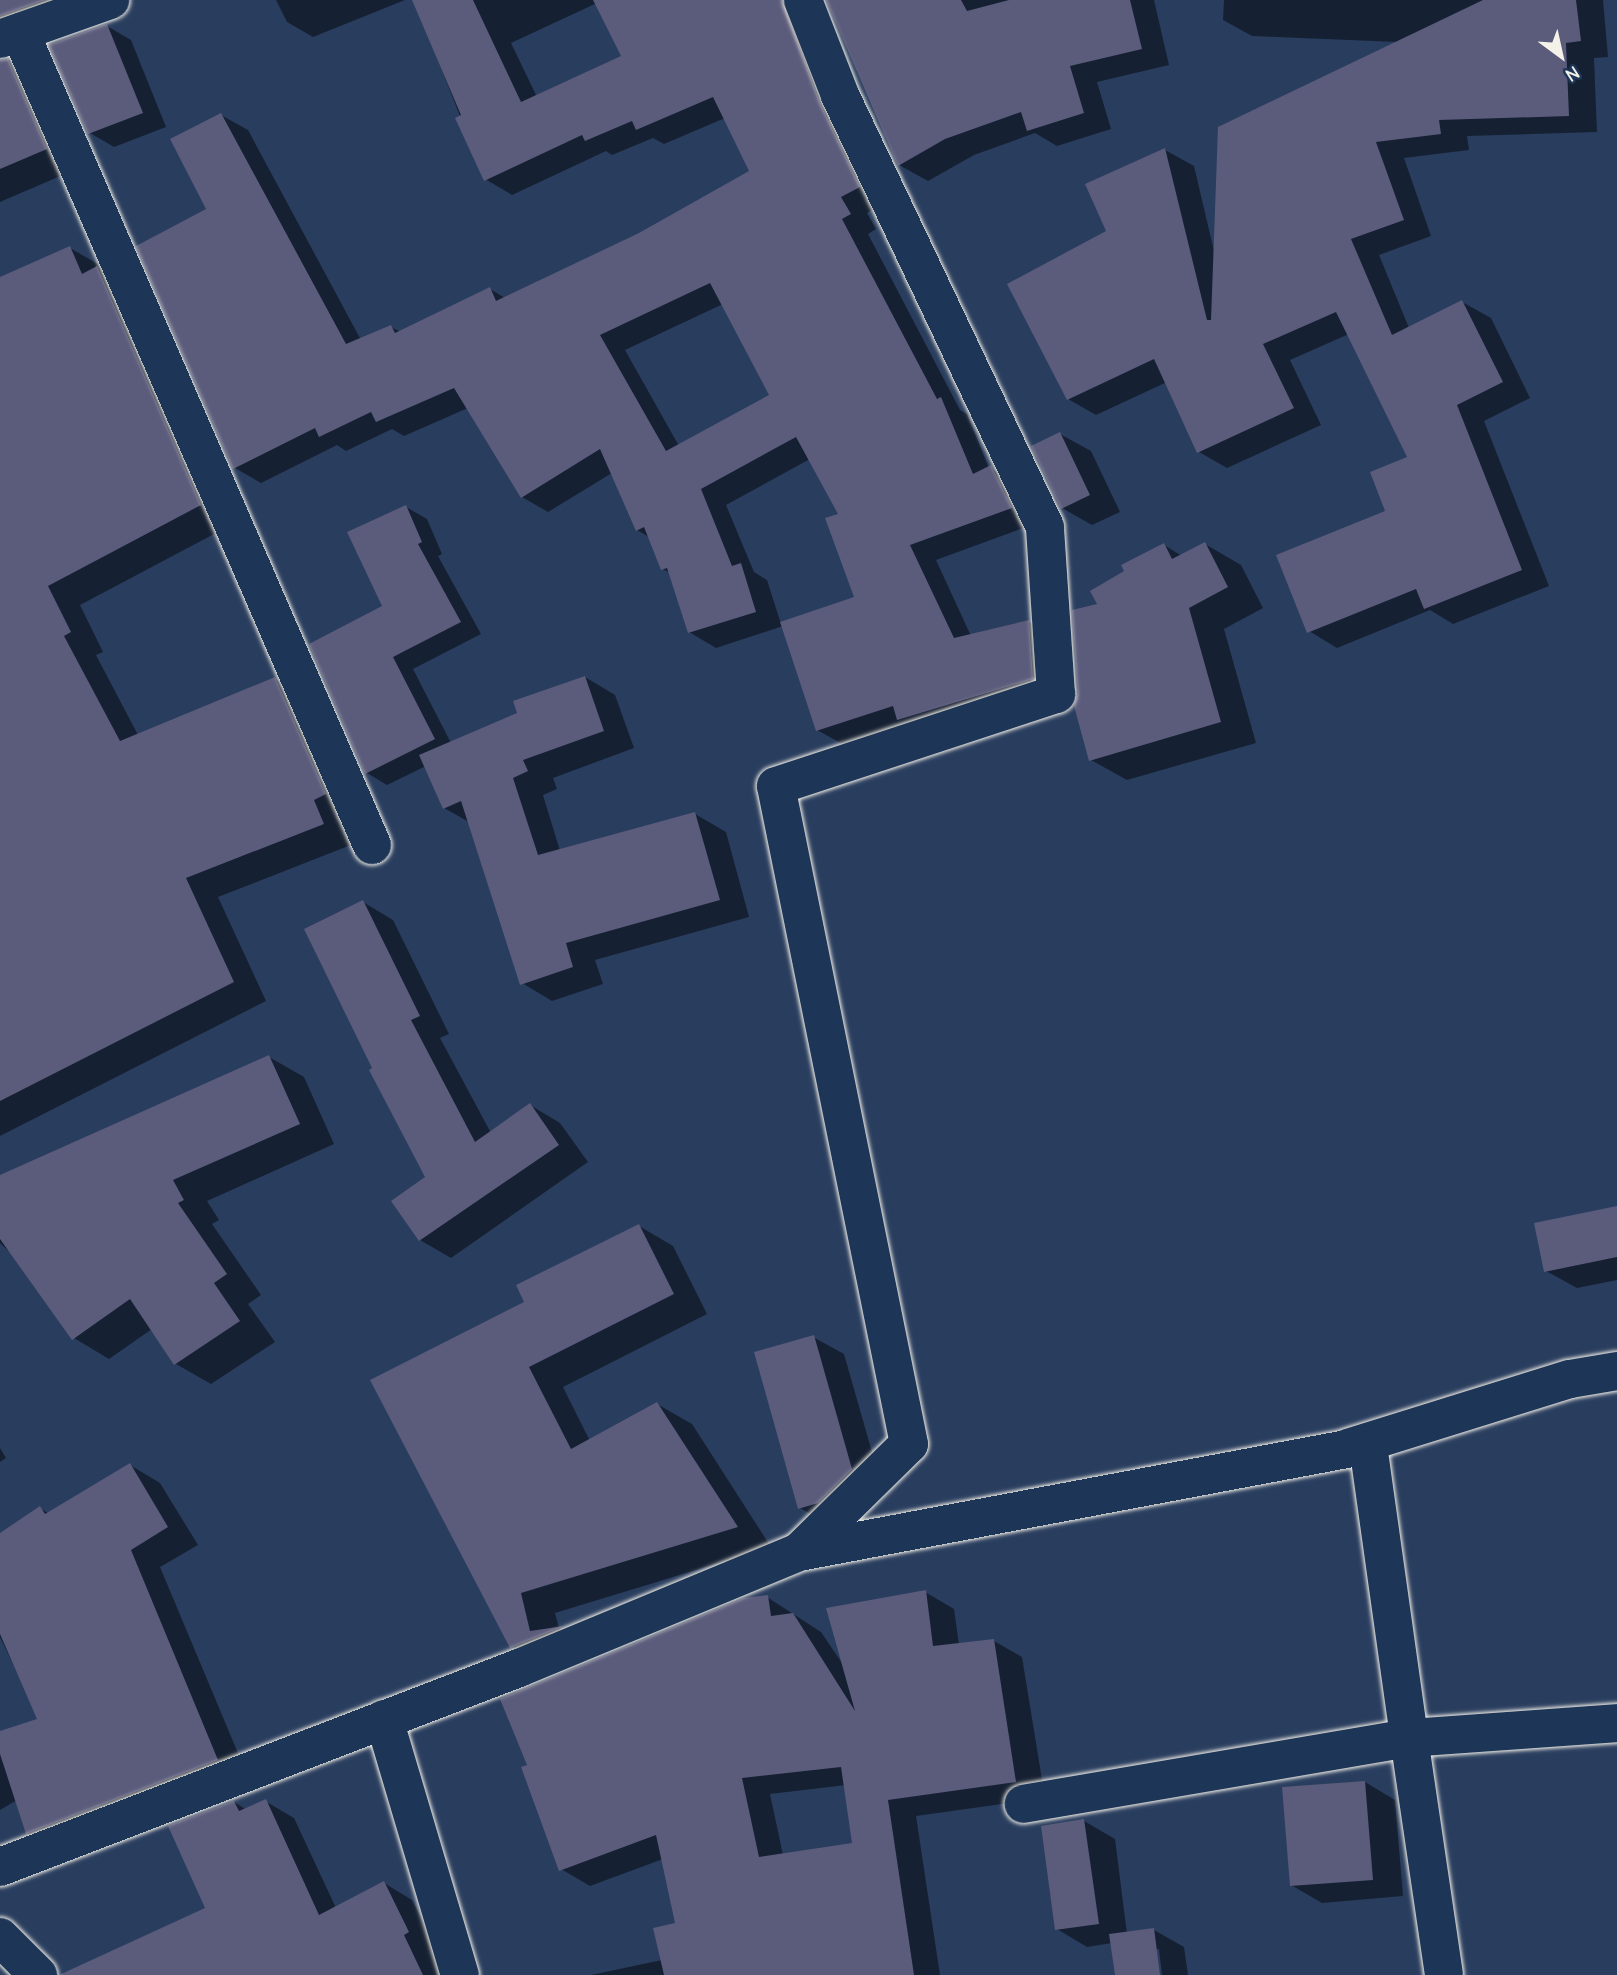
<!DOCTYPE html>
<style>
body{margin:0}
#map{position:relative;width:1617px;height:1975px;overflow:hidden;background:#293d5e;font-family:"Comic Neue",sans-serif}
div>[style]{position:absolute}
.shadow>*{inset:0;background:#0007}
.building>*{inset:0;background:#5b5b7c}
.roads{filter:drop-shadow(0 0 2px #f4f1e8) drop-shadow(0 0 2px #f4f1e8)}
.street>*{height:38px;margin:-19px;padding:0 19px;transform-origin:19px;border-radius:19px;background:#1d3557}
span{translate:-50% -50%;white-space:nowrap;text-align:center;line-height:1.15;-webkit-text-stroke:5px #1d3557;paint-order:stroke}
.north{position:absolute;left:1526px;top:21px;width:70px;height:70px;-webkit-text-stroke:5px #1d3557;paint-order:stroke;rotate:147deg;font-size:19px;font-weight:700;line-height:28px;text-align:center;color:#f4f1e8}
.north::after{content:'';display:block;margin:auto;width:24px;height:32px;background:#f4f1e8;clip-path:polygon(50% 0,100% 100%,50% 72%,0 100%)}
</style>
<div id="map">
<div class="shadow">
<i style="clip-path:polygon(0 0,90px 0,11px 54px,12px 64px,41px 80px,79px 168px,0 202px,0 60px,10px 59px,0 56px)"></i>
<i style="clip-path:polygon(276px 0,405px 0,313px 37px,287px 22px)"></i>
<i style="clip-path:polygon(evenodd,414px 0,747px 0,782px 4px,808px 19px,885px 203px,867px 213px,876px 229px,868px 234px,960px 410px,967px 414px,989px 468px,1018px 482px,1037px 523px,936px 560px,971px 636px,1029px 622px,1055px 637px,1059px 693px,844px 745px,817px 730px,783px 626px,716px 648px,689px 632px,670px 573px,663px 569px,649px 537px,637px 530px,612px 473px,548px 512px,522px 497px,468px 408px,404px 436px,392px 429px,346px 451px,337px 445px,261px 483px,235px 468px,209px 210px,221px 115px,248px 130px,361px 340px,391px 327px,401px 332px,490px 289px,505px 298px,639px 234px,751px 171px,725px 118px,664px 144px,653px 138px,612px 155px,606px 151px,512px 195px,485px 179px,414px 0,597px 3px,624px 57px,537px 97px,511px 43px,597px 3px,414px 0,723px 304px,771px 395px,679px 446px,625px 350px,723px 304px,414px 0,810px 459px,840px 515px,856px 598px,781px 624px,767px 580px,754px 572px,726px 505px,810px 459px)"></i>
<i style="clip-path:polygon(826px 0,1154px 0,1169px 65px,1097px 82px,1111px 129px,1057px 146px,1035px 133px,974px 155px,928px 181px,899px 165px)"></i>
<i style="clip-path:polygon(1224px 0,1603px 0,1608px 57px,1594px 58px,1597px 132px,1467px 136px,1469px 150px,1404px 158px,1431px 236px,1379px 255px,1409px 328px,1462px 302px,1491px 318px,1530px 398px,1484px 421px,1549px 586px,1453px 624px,1430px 610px,1337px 648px,1309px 631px,1387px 512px,1410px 458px,1349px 334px,1290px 360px,1321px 425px,1227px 468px,1199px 452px,1167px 382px,1096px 415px,1068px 399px,1108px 231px,1165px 150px,1194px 166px,1214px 251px,1398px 42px,1252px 36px,1223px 20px)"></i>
<i style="clip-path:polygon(107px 26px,131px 40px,166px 127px,114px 147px,90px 133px)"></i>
<i style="clip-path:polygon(70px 248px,103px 267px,233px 524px,80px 605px,103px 652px,96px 655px,138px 735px,275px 679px,308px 698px,356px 843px,218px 897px,266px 1001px,0 1136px,0 279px)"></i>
<i style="clip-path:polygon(1060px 434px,1091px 451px,1120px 512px,1092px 525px,1062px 508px)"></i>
<i style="clip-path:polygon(406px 507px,427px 519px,442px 554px,438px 556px,481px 634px,413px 669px,451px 743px,519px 714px,585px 677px,615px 695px,634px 748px,553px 778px,557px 789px,543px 795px,560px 851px,695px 814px,726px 832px,749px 917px,595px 960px,603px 984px,552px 1001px,522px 983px,469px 822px,444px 808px,426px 766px,387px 785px,367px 773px,384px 607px)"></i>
<i style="clip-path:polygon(1205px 544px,1241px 565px,1263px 608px,1224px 629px,1256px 743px,1127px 780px,1091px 760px,1100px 605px,1164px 545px,1182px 556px)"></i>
<i style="clip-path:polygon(363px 902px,393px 920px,449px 1034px,440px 1038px,491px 1133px,530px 1105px,560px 1123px,588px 1162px,451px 1258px,420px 1240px,428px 1177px,374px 1069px)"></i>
<i style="clip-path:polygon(269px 1057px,304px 1077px,334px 1144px,207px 1201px,219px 1220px,212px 1224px,261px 1295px,248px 1304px,275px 1342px,211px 1384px,176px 1364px,152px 1329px,109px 1359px,74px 1338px,14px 1256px,0 1243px,0 1177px)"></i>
<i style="clip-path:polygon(1617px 1210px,1617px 1280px,1577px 1288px,1546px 1271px)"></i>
<i style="clip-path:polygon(639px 1226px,673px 1246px,707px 1314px,563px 1387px,590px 1441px,657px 1404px,692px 1424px,771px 1547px,555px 1613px,559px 1628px,596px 1646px,547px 1667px,512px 1647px,527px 1303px)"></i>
<i style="clip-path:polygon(813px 1337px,844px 1354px,882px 1487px,830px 1525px,800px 1508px)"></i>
<i style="clip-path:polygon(0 1448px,6px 1458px,0 1462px)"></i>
<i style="clip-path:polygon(130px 1465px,160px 1483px,198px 1545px,160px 1567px,248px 1777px,58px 1850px,27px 1833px,17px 1800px,0 1810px,0 1733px,40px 1720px,0 1637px,0 1536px,40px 1508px,49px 1514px)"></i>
<i style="clip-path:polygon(evenodd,925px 1592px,954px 1609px,959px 1645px,994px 1641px,1022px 1657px,1045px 1798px,916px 1816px,940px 1975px,591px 1975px,662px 1960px,677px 1925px,663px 1859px,590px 1886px,561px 1869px,767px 1597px,821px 1632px,844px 1666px,925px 1592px,846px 1785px,854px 1844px,783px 1855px,770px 1794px,846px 1785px)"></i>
<i style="clip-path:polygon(1365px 1782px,1395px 1800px,1403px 1896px,1322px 1903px,1291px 1885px)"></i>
<i style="clip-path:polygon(265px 1801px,294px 1818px,336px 1908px,384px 1883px,412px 1900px,437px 1948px,432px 1951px,443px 1975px,82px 1975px,207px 1909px,234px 1802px,247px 1810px)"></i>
<i style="clip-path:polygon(1084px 1821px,1115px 1839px,1127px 1934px,1154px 1930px,1184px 1947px,1188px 1975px,1162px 1975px,1159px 1949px,1155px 1949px,1159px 1975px,1117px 1975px,1112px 1943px,1087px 1947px,1057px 1929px)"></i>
</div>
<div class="building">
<i style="clip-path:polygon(0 0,45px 0,0 16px)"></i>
<i style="clip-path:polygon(evenodd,412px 0,473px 0,521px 102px,621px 56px,593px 0,782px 0,820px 103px,860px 187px,841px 197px,851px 214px,842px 219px,937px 399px,941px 397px,973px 474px,991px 465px,1012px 508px,910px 545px,954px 638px,1029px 620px,1033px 679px,897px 720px,893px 706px,816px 731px,780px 622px,854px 597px,825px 518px,838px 514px,796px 437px,701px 489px,732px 566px,741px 563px,756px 612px,688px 633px,667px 568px,661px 570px,644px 527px,636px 531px,600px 449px,521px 498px,454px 388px,376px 422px,371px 412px,319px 437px,315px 428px,233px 469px,136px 246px,206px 209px,170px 139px,221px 113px,346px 344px,391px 325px,395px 333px,490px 287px,496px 301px,639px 233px,749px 171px,713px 97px,636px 130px,632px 121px,585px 141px,582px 135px,484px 181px,455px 118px,461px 115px,412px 0,710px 283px,769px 395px,666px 451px,600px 335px,710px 283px)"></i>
<i style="clip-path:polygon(826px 0,961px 0,967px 11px,1009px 0,1130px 0,1142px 49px,1070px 66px,1084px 113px,1027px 131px,1021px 112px,945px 139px,898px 166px)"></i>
<i style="clip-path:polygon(1483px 0,1576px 0,1581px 41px,1566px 43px,1569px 116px,1439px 120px,1441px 134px,1376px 142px,1404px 220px,1351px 239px,1392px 335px,1462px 300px,1503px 382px,1457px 405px,1522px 570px,1424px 609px,1416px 589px,1307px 633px,1276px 555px,1385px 511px,1370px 472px,1407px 457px,1336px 312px,1263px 344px,1294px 408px,1197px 453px,1154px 359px,1067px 400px,1007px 284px,1106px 231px,1085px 184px,1165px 148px,1207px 320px,1211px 320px,1218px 127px)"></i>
<i style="clip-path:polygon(107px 24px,143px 113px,88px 134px,49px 45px)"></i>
<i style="clip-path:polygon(8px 59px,47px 149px,0 169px,0 60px)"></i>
<i style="clip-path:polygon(70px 246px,82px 274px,97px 266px,201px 505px,48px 586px,71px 632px,64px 636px,120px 741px,275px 677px,326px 794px,314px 800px,324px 824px,186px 878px,234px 982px,0 1101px,0 277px)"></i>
<i style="clip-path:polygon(1060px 432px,1090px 495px,1061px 509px,1031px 446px)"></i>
<i style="clip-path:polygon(406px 505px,422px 542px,418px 544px,461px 622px,393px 657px,435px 739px,365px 774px,309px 644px,382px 606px,347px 532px)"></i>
<i style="clip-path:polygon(1205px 542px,1228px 587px,1189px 608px,1221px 722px,1089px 761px,1074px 706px,1078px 693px,1072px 610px,1097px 604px,1090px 591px,1124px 571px,1121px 565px,1164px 543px,1172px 559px)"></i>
<i style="clip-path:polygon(585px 676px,604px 731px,523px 760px,528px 771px,513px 778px,538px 855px,695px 812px,720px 900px,566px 943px,573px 967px,520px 985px,461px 801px,443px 809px,419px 755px,517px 713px,513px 701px)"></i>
<i style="clip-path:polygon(363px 900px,420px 1016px,411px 1020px,475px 1142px,530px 1103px,559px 1145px,419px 1241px,391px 1201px,425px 1177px,369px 1070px,372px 1068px,304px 929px)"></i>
<i style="clip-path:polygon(269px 1055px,300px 1124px,173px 1180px,184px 1200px,178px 1203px,227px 1274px,214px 1283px,240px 1321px,174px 1365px,130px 1299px,72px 1340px,0 1239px,0 1175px)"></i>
<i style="clip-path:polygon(1617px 1206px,1617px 1257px,1544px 1272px,1534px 1223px)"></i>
<i style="clip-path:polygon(639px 1224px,674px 1294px,529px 1367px,571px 1449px,657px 1402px,738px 1527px,521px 1593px,530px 1631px,564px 1626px,510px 1648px,370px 1380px,524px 1302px,516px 1285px)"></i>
<i style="clip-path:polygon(814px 1335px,852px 1469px,818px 1503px,798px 1509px,754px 1352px)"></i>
<i style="clip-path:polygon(130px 1463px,168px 1527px,131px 1550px,218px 1760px,26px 1834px,0 1754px,0 1731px,37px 1719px,0 1634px,0 1533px,40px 1506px,45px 1514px)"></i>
<i style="clip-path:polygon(evenodd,926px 1590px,933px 1646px,994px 1639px,1016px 1782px,888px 1800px,914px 1975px,664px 1975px,653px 1928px,675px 1923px,656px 1835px,559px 1871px,521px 1767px,527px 1765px,500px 1699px,744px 1598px,768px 1595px,771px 1616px,793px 1613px,855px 1711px,826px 1608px,926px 1590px,841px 1767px,852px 1843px,759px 1857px,742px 1778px,841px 1767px)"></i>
<i style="clip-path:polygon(1365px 1781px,1373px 1880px,1290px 1886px,1282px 1787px)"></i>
<i style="clip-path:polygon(266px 1799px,319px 1915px,384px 1881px,409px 1932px,404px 1935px,423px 1975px,59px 1975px,205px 1908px,168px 1826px,234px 1801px,239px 1811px)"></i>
<i style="clip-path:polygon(1084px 1819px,1099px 1924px,1055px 1930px,1041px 1826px)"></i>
<i style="clip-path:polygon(1154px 1928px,1160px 1975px,1115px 1975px,1109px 1934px)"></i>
</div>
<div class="roads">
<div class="street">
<i style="left:20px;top:32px;width:886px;rotate:66.59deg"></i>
<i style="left:0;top:39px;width:117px;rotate:-19.5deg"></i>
<i style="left:1348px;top:1448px;width:232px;rotate:-17.3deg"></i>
<i style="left:1570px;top:1379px;width:48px;rotate:-9.7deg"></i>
<i style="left:799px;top:1552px;width:154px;rotate:-44.5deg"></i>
<i style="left:909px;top:1444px;width:671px;rotate:-101.43deg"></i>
<i style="left:776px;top:786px;width:295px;rotate:-18.2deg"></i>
<i style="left:1056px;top:694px;width:167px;rotate:-93.8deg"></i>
<i style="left:1045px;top:527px;width:478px;rotate:-115.4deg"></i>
<i style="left:840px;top:95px;width:102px;rotate:-111.3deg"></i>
<i style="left:384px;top:1719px;width:267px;rotate:73.5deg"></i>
<i style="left:0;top:1867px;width:556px;rotate:-20.98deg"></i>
<i style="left:519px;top:1668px;width:303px;rotate:-22.5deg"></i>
<i style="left:799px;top:1552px;width:579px;rotate:-10.65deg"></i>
<i style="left:1368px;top:1445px;width:296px;rotate:82deg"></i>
<i style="left:1409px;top:1738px;width:391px;rotate:170.3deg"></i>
<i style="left:0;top:1937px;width:54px;rotate:45deg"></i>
<i style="left:1444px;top:1975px;width:240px;rotate:-98.4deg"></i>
<i style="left:1409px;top:1738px;width:209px;rotate:-4.1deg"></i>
</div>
</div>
<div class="north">N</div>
</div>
